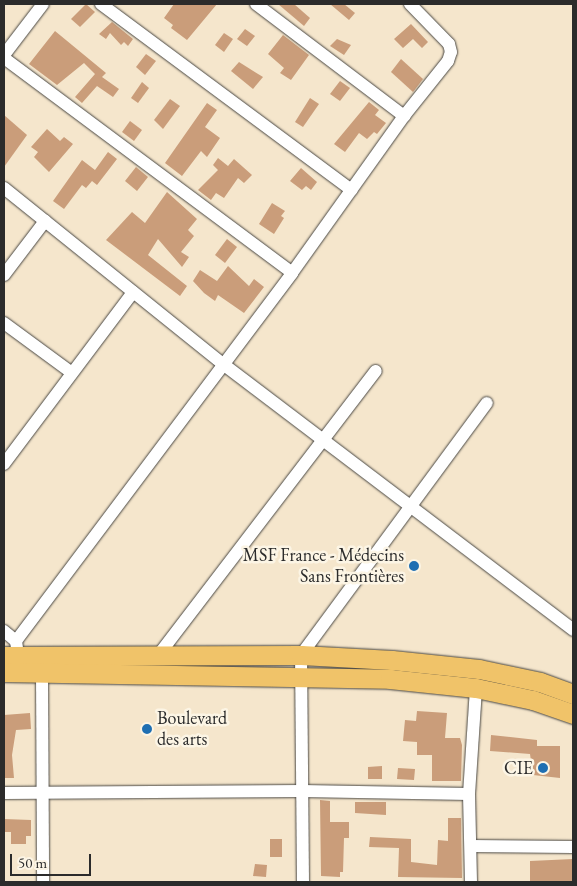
<!DOCTYPE html>
<meta charset="utf-8">
<style>
body{margin:0}
#map{position:relative;width:577px;height:886px;overflow:hidden;background:#f5e6cc;font-family:"EB Garamond",serif}
div>[style]{position:absolute}
.building>*{inset:0;background:#ca9d7a}
.roads{filter:drop-shadow(0 0 1px #494743) drop-shadow(0 0 1px #494743)}
.minor>*{height:12px;margin:-6px;padding:0 6px;transform-origin:6px;border-radius:6px;background:#fff}
.highway>*{height:19px;margin:-9.5px;padding:0 9.5px;transform-origin:9.5px;border-radius:9.5px;background:#f0c369}
.dots>*{width:14px;height:14px;translate:-50% -50%;box-sizing:border-box;border:2px solid #fcf5e5;border-radius:50%}
span{translate:-50% -50%;white-space:nowrap;text-align:center;line-height:1.15;-webkit-text-stroke:5px #fcf5e5;paint-order:stroke}
.poi-label{font-size:18px;color:#2b2b2b}
.right{translate:-100% -50%;text-align:right}
.left{translate:0 -50%;text-align:left}
.frame{position:absolute;inset:0;border:5px solid #2b2b2b;pointer-events:none}
.scale{position:absolute;left:10px;top:854px;width:81px;height:22px;box-sizing:border-box;border:2px solid #2b2b2b;border-top:0;padding-left:6px;font-size:15px;line-height:18px;white-space:nowrap;color:#2b2b2b;-webkit-text-stroke:4px #fcf5e5;paint-order:stroke}
</style>
<div id="map">
<div class="building">
<i style="clip-path:polygon(86px 4px,95px 12px,80px 27px,71px 19px)"></i>
<i style="clip-path:polygon(174px 4px,217px 4px,187px 40px,171px 28px,173px 25px,164px 18px)"></i>
<i style="clip-path:polygon(278px 4px,294px 4px,310px 18px,304px 26px)"></i>
<i style="clip-path:polygon(330px 4px,344px 4px,355px 13px,349px 20px)"></i>
<i style="clip-path:polygon(112px 22px,133px 39px,128px 46px,124px 42px,121px 45px,110px 33px,106px 39px,99px 34px)"></i>
<i style="clip-path:polygon(411px 24px,428px 42px,422px 48px,413px 39px,403px 48px,394px 39px)"></i>
<i style="clip-path:polygon(245px 29px,255px 36px,247px 46px,237px 39px)"></i>
<i style="clip-path:polygon(55px 31px,106px 73px,102px 77px,119px 89px,113px 97px,97px 86px,82px 103px,75px 97px,95px 74px,84px 63px,57px 85px,29px 64px)"></i>
<i style="clip-path:polygon(224px 33px,233px 39px,224px 52px,215px 45px)"></i>
<i style="clip-path:polygon(283px 35px,309px 55px,291px 80px,280px 73px,284px 68px,268px 54px)"></i>
<i style="clip-path:polygon(337px 39px,351px 45px,344px 55px,330px 46px)"></i>
<i style="clip-path:polygon(146px 54px,156px 61px,145px 75px,136px 67px)"></i>
<i style="clip-path:polygon(401px 59px,423px 79px,413px 92px,391px 72px)"></i>
<i style="clip-path:polygon(239px 62px,263px 77px,253px 89px,231px 71px)"></i>
<i style="clip-path:polygon(340px 81px,350px 88px,340px 101px,330px 94px)"></i>
<i style="clip-path:polygon(142px 82px,149px 88px,138px 103px,131px 98px)"></i>
<i style="clip-path:polygon(310px 98px,319px 104px,303px 127px,295px 122px)"></i>
<i style="clip-path:polygon(170px 99px,180px 106px,163px 129px,154px 120px)"></i>
<i style="clip-path:polygon(369px 102px,379px 110px,375px 115px,386px 123px,377px 134px,374px 132px,367px 139px,359px 133px,345px 152px,334px 144px)"></i>
<i style="clip-path:polygon(207px 103px,217px 110px,205px 127px,220px 138px,207px 157px,201px 151px,182px 176px,165px 163px)"></i>
<i style="clip-path:polygon(4px 115px,27px 135px,4px 167px)"></i>
<i style="clip-path:polygon(130px 121px,142px 130px,134px 141px,122px 132px)"></i>
<i style="clip-path:polygon(47px 129px,60px 141px,64px 137px,73px 144px,49px 172px,34px 157px,38px 152px,31px 147px)"></i>
<i style="clip-path:polygon(108px 152px,117px 159px,97px 185px,92px 181px,86px 188px,82px 185px,64px 209px,53px 201px,82px 160px,95px 170px)"></i>
<i style="clip-path:polygon(218px 158px,228px 166px,234px 159px,252px 175px,244px 183px,238px 178px,224px 198px,216px 193px,211px 200px,198px 190px,218px 170px,213px 165px)"></i>
<i style="clip-path:polygon(136px 167px,148px 177px,137px 191px,125px 181px)"></i>
<i style="clip-path:polygon(301px 168px,317px 182px,311px 190px,306px 186px,302px 190px,290px 181px)"></i>
<i style="clip-path:polygon(167px 192px,197px 219px,188px 230px,194px 236px,181px 252px,189px 257px,182px 267px,158px 239px,148px 255px,187px 286px,180px 296px,106px 240px,132px 212px,145px 223px)"></i>
<i style="clip-path:polygon(272px 203px,285px 211px,281px 216px,284px 218px,274px 234px,259px 224px)"></i>
<i style="clip-path:polygon(227px 239px,237px 247px,225px 263px,215px 255px)"></i>
<i style="clip-path:polygon(228px 266px,249px 286px,254px 279px,264px 287px,244px 313px,218px 295px,215px 301px,204px 293px,193px 281px,200px 270px,217px 281px)"></i>
<i style="clip-path:polygon(417px 711px,447px 713px,445px 738px,460px 738px,462px 745px,461px 781px,432px 781px,432px 755px,417px 755px,417px 742px,403px 741px,405px 720px,416px 721px)"></i>
<i style="clip-path:polygon(30px 713px,31px 729px,16px 730px,12px 755px,14px 778px,4px 778px,4px 715px)"></i>
<i style="clip-path:polygon(491px 735px,537px 740px,537px 746px,560px 746px,560px 778px,533px 775px,530px 754px,490px 751px)"></i>
<i style="clip-path:polygon(382px 766px,382px 779px,368px 779px,368px 767px)"></i>
<i style="clip-path:polygon(398px 768px,415px 769px,414px 780px,397px 779px)"></i>
<i style="clip-path:polygon(320px 800px,330px 801px,330px 822px,349px 822px,349px 838px,344px 838px,343px 872px,340px 872px,340px 877px,321px 876px)"></i>
<i style="clip-path:polygon(355px 802px,386px 802px,386px 815px,355px 813px)"></i>
<i style="clip-path:polygon(448px 818px,461px 818px,462px 878px,398px 877px,399px 848px,369px 847px,370px 837px,411px 839px,411px 862px,437px 865px,438px 840px,448px 841px)"></i>
<i style="clip-path:polygon(4px 819px,31px 820px,31px 836px,26px 836px,26px 844px,11px 844px,11px 832px,4px 832px)"></i>
<i style="clip-path:polygon(270px 839px,282px 839px,282px 857px,270px 857px)"></i>
<i style="clip-path:polygon(573px 859px,573px 882px,530px 882px,530px 861px)"></i>
<i style="clip-path:polygon(255px 864px,267px 865px,266px 877px,253px 876px)"></i>
</div>
<div class="roads">
<div class="minor">
<i style="left:101px;top:4px;width:312px;rotate:36.6deg"></i>
<i style="left:256px;top:4px;width:186px;rotate:37.1deg"></i>
<i style="left:4px;top:55px;width:64px;rotate:-52.6deg"></i>
<i style="left:4px;top:58px;width:359px;rotate:36.7deg"></i>
<i style="left:4px;top:188px;width:281px;rotate:38.8deg"></i>
<i style="left:223px;top:364px;width:440px;rotate:37.2deg"></i>
<i style="left:4px;top:275px;width:68px;rotate:-52.8deg"></i>
<i style="left:4px;top:323px;width:84px;rotate:36.3deg"></i>
<i style="left:4px;top:464px;width:215px;rotate:-53.1deg"></i>
<i style="left:4px;top:631px;width:16px;rotate:40deg"></i>
<i style="left:16px;top:641px;width:7px;rotate:82deg"></i>
<i style="left:16px;top:641px;width:460px;rotate:-53.1deg"></i>
<i style="left:292px;top:273px;width:193px;rotate:-54.5deg"></i>
<i style="left:404px;top:116px;width:70px;rotate:-51.3deg"></i>
<i style="left:448px;top:61px;width:9px;rotate:-72deg"></i>
<i style="left:451px;top:52px;width:8px;rotate:-104deg"></i>
<i style="left:449px;top:44px;width:56px;rotate:-134.3deg"></i>
<i style="left:157px;top:657px;width:360px;rotate:-52.6deg"></i>
<i style="left:42px;top:673px;width:209px;rotate:89.7deg"></i>
<i style="left:4px;top:793px;width:298px;rotate:-0.4deg"></i>
<i style="left:302px;top:791px;width:167px;rotate:1deg"></i>
<i style="left:471px;top:846px;width:102px;rotate:0.6deg"></i>
<i style="left:303px;top:882px;width:227px;rotate:-90.5deg"></i>
<i style="left:301px;top:655px;width:313px;rotate:-53.6deg"></i>
<i style="left:471px;top:882px;width:88px;rotate:-91.3deg"></i>
<i style="left:469px;top:794px;width:106px;rotate:-86.2deg"></i>
</div>
<div class="highway">
<i style="left:4px;top:656px;width:297px;rotate:-0.2deg"></i>
<i style="left:301px;top:655px;width:91px;rotate:3.1deg"></i>
<i style="left:392px;top:660px;width:87px;rotate:5.9deg"></i>
<i style="left:479px;top:669px;width:62px;rotate:12deg"></i>
<i style="left:540px;top:682px;width:35px;rotate:20deg"></i>
<i style="left:4px;top:672px;width:386px;rotate:1deg"></i>
<i style="left:390px;top:679px;width:86px;rotate:6deg"></i>
<i style="left:476px;top:688px;width:58px;rotate:11.9deg"></i>
<i style="left:533px;top:700px;width:42px;rotate:19.3deg"></i>
</div>
</div>
<div class="dots">
<i style="left:414px;top:566px;background:#1f6fb2"></i>
<i style="left:147px;top:729px;background:#1f6fb2"></i>
<i style="left:543px;top:768px;background:#1f6fb2"></i>
</div>
<div class="poi-label">
<span class="right" style="left:404px;top:566px">MSF France - Médecins<br>Sans Frontières</span>
<span class="left" style="left:157px;top:729px">Boulevard<br>des arts</span>
<span class="right" style="left:533px;top:768px">CIE</span>
</div>
<div class="frame"></div>
<div class="scale">50 m</div>
</div>
